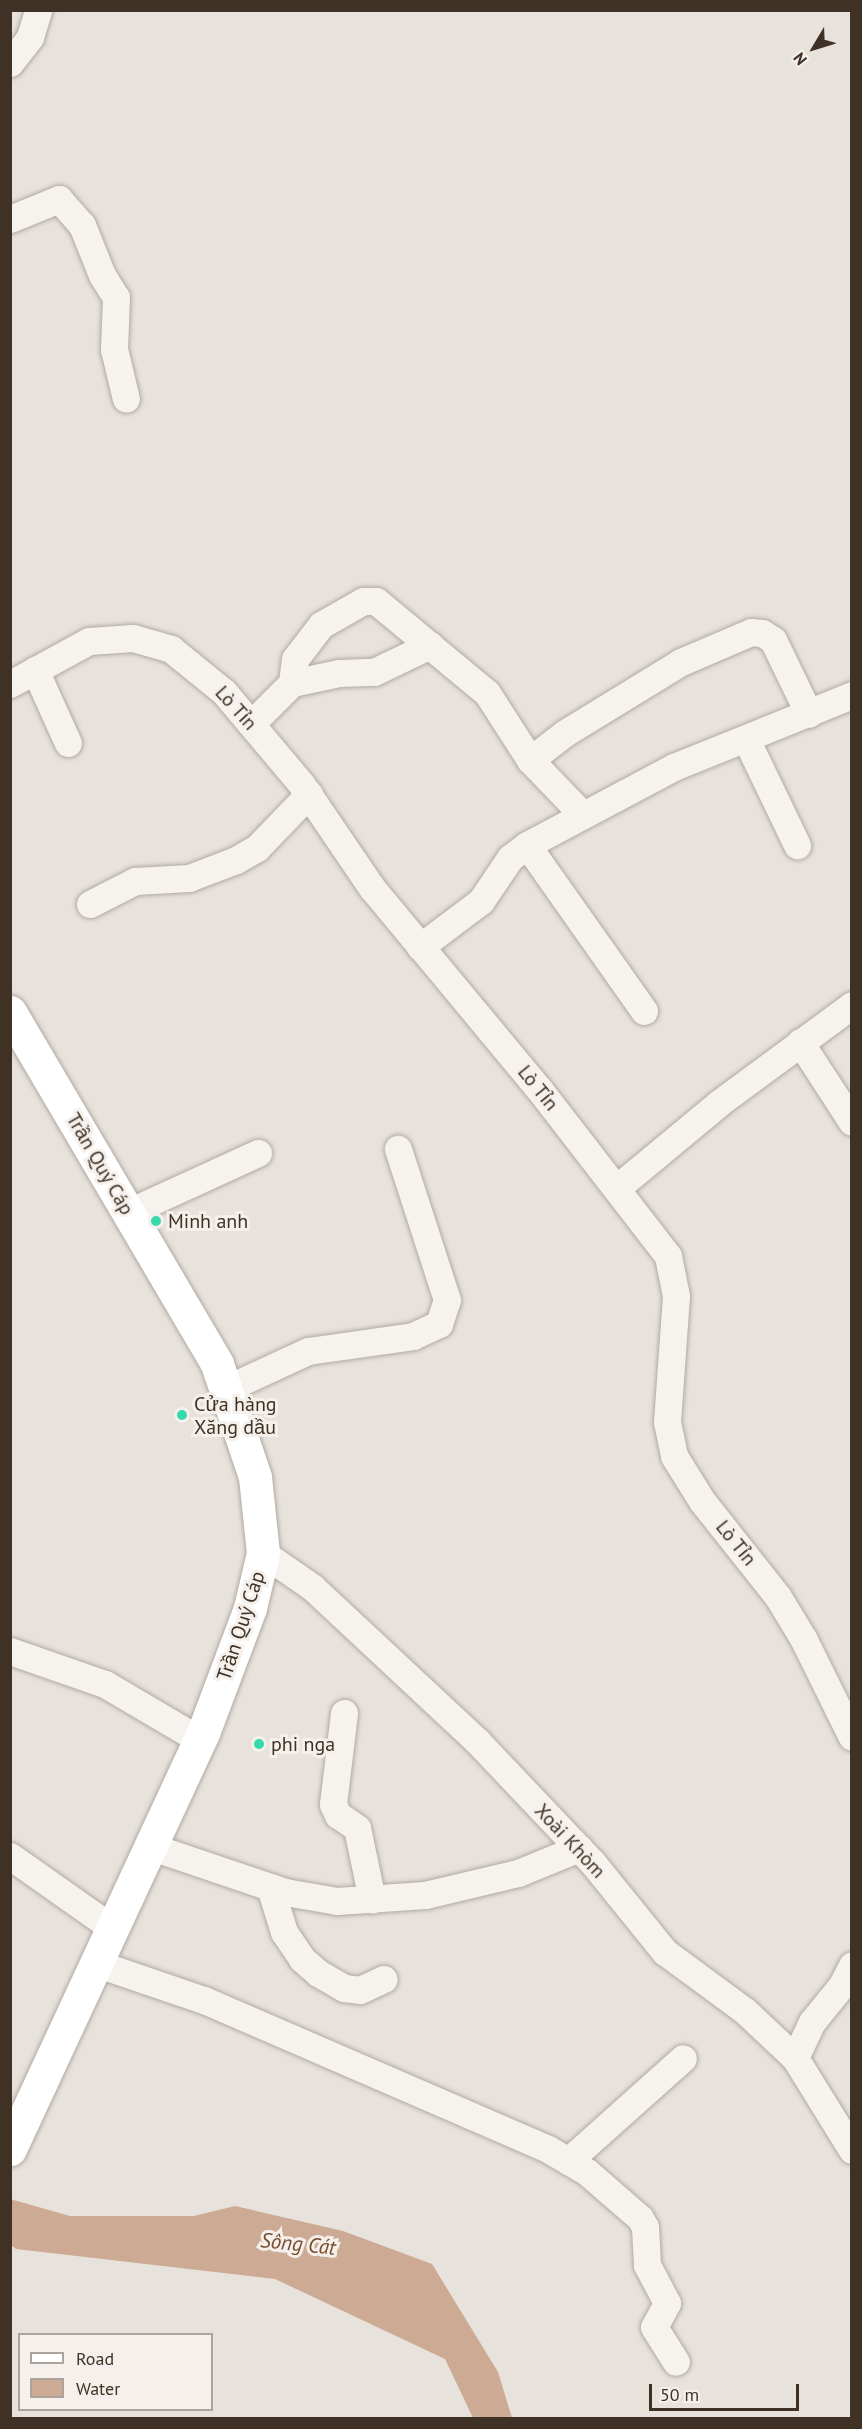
<!DOCTYPE html>
<meta charset="utf-8">
<style>
body{margin:0}
#map{position:relative;width:862px;height:2429px;overflow:hidden;background:#e8e2dc;font-family:"PT Sans",sans-serif}
div>[style]{position:absolute}
.water>*{inset:0;background:#ccaa93}
.roads{filter:drop-shadow(0 0 2px #b2aaa1) drop-shadow(0 0 2px #b2aaa1)}
.minor>*{height:27px;margin:-13.5px;padding:0 13.5px;transform-origin:13.5px;border-radius:13.5px;background:#f6f3ef}
.major>*{height:33px;margin:-16.5px;padding:0 16.5px;transform-origin:16.5px;border-radius:16.5px;background:#fff}
.dots>*{width:16px;height:16px;translate:-50% -50%;box-sizing:border-box;border:3px solid #f5f0ec;border-radius:50%}
span{translate:-50% -50%;white-space:nowrap;text-align:center;line-height:1.15;-webkit-text-stroke:6px #f5f0ec;paint-order:stroke}
.street-label{font-size:20px;color:#3f3225}
.poi-label{font-size:20px;color:#3f3225}
.left{translate:0 -50%;text-align:left}
.water-label{font-size:21px;color:#774c2b;font-style:italic}
.frame{position:absolute;inset:0;border:12px solid #3f3225;pointer-events:none}
.legend{position:absolute;left:18px;top:2333px;width:195px;height:78px;box-sizing:border-box;background:#f5f0ec;border:2px solid #aca49c;margin:0;padding:8px 10px;list-style:none;font-size:18px;color:#3f3225}
.legend li{display:flex;align-items:center;gap:12px;height:30px}
.legend b{width:30px;border:2px solid #aca49c}
.north{position:absolute;left:784px;top:18px;width:60px;height:60px;-webkit-text-stroke:4px #f5f0ec;paint-order:stroke;rotate:232deg;font-size:16px;font-weight:700;line-height:24px;text-align:center;color:#3f3225}
.north::after{content:'';display:block;margin:auto;width:21px;height:27px;background:#3f3225;clip-path:polygon(50% 0,100% 100%,50% 72%,0 100%)}
.scale{position:absolute;left:649px;top:2384px;width:150px;height:27px;box-sizing:border-box;border:3px solid #3f3225;border-top:0;padding-left:8px;font-size:18px;line-height:21px;white-space:nowrap;color:#3f3225;-webkit-text-stroke:4px #f5f0ec;paint-order:stroke}
</style>
<div id="map">
<div class="water">
<i style="clip-path:polygon(10px 2199px,70px 2216px,194px 2216px,235px 2206px,343px 2231px,432px 2264px,498px 2372px,512px 2418px,473px 2418px,445px 2359px,275px 2279px,16px 2249px,11px 2245px)"></i>
</div>
<div class="roads">
<div class="minor">
<i style="left:10px;top:63px;width:33px;rotate:-52deg"></i>
<i style="left:30px;top:37px;width:28px;rotate:-73deg"></i>
<i style="left:10px;top:219px;width:53px;rotate:-22.2deg"></i>
<i style="left:59px;top:199px;width:35px;rotate:49deg"></i>
<i style="left:82px;top:225px;width:54px;rotate:68.2deg"></i>
<i style="left:102px;top:275px;width:26px;rotate:58deg"></i>
<i style="left:116px;top:297px;width:52px;rotate:92.2deg"></i>
<i style="left:114px;top:349px;width:51px;rotate:76.5deg"></i>
<i style="left:35px;top:670px;width:80px;rotate:65.7deg"></i>
<i style="left:292px;top:683px;width:48px;rotate:-12deg"></i>
<i style="left:339px;top:673px;width:35px;rotate:-2deg"></i>
<i style="left:374px;top:672px;width:62px;rotate:-25.7deg"></i>
<i style="left:10px;top:684px;width:90px;rotate:-28.6deg"></i>
<i style="left:89px;top:641px;width:44px;rotate:-3.9deg"></i>
<i style="left:133px;top:638px;width:40px;rotate:16deg"></i>
<i style="left:171px;top:649px;width:68px;rotate:39.1deg"></i>
<i style="left:224px;top:692px;width:121px;rotate:50deg"></i>
<i style="left:302px;top:785px;width:125px;rotate:55.8deg"></i>
<i style="left:372px;top:888px;width:261px;rotate:50.3deg"></i>
<i style="left:539px;top:1089px;width:211px;rotate:52.3deg"></i>
<i style="left:668px;top:1256px;width:41px;rotate:78.7deg"></i>
<i style="left:676px;top:1296px;width:126px;rotate:94.1deg"></i>
<i style="left:667px;top:1422px;width:35px;rotate:78deg"></i>
<i style="left:674px;top:1456px;width:53px;rotate:58.1deg"></i>
<i style="left:702px;top:1501px;width:122px;rotate:51.6deg"></i>
<i style="left:778px;top:1597px;width:50px;rotate:58.8deg"></i>
<i style="left:804px;top:1640px;width:108px;rotate:63.7deg"></i>
<i style="left:251px;top:724px;width:58px;rotate:-45deg"></i>
<i style="left:292px;top:683px;width:24px;rotate:-83deg"></i>
<i style="left:295px;top:659px;width:43px;rotate:-52.6deg"></i>
<i style="left:321px;top:625px;width:48px;rotate:-29.7deg"></i>
<i style="left:363px;top:601px;width:13px"></i>
<i style="left:376px;top:601px;width:144px;rotate:39.7deg"></i>
<i style="left:487px;top:693px;width:80px;rotate:57.3deg"></i>
<i style="left:530px;top:760px;width:76px;rotate:46.1deg"></i>
<i style="left:746px;top:739px;width:118px;rotate:64.3deg"></i>
<i style="left:530px;top:760px;width:44px;rotate:-37.6deg"></i>
<i style="left:565px;top:733px;width:136px;rotate:-31.5deg"></i>
<i style="left:681px;top:662px;width:76px;rotate:-23.2deg"></i>
<i style="left:751px;top:632px;width:11px;rotate:5deg"></i>
<i style="left:762px;top:633px;width:13px;rotate:32deg"></i>
<i style="left:773px;top:640px;width:82px;rotate:64.1deg"></i>
<i style="left:527px;top:845px;width:203px;rotate:54.8deg"></i>
<i style="left:90px;top:904px;width:51px;rotate:-27.1deg"></i>
<i style="left:135px;top:881px;width:54px;rotate:-3.2deg"></i>
<i style="left:189px;top:878px;width:50px;rotate:-21deg"></i>
<i style="left:236px;top:860px;width:24px;rotate:-30deg"></i>
<i style="left:257px;top:848px;width:75px;rotate:-46.1deg"></i>
<i style="left:420px;top:947px;width:76px;rotate:-37deg"></i>
<i style="left:481px;top:901px;width:52px;rotate:-56deg"></i>
<i style="left:510px;top:858px;width:21px;rotate:-37deg"></i>
<i style="left:527px;top:845px;width:166px;rotate:-28deg"></i>
<i style="left:674px;top:767px;width:192px;rotate:-22deg"></i>
<i style="left:800px;top:1042px;width:95px;rotate:57deg"></i>
<i style="left:618px;top:1187px;width:131px;rotate:-39.7deg"></i>
<i style="left:719px;top:1103px;width:165px;rotate:-36.4deg"></i>
<i style="left:129px;top:1212px;width:142px;rotate:-24.6deg"></i>
<i style="left:228px;top:1388px;width:88px;rotate:-24.8deg"></i>
<i style="left:308px;top:1351px;width:106px;rotate:-8.1deg"></i>
<i style="left:413px;top:1336px;width:29px;rotate:-25deg"></i>
<i style="left:439px;top:1324px;width:25px;rotate:-72deg"></i>
<i style="left:447px;top:1300px;width:159px;rotate:-108deg"></i>
<i style="left:263px;top:1553px;width:60px;rotate:34.8deg"></i>
<i style="left:312px;top:1587px;width:227px;rotate:43deg"></i>
<i style="left:478px;top:1742px;width:166px;rotate:46.5deg"></i>
<i style="left:592px;top:1862px;width:116px;rotate:51deg"></i>
<i style="left:665px;top:1952px;width:99px;rotate:36.4deg"></i>
<i style="left:745px;top:2011px;width:69px;rotate:43.2deg"></i>
<i style="left:795px;top:2058px;width:108px;rotate:58.2deg"></i>
<i style="left:10px;top:1651px;width:101px;rotate:19.2deg"></i>
<i style="left:105px;top:1684px;width:110px;rotate:30.5deg"></i>
<i style="left:344px;top:1713px;width:92px;rotate:96.9deg"></i>
<i style="left:333px;top:1804px;width:12px;rotate:66deg"></i>
<i style="left:338px;top:1815px;width:23px;rotate:34deg"></i>
<i style="left:357px;top:1828px;width:73px;rotate:78.1deg"></i>
<i style="left:152px;top:1847px;width:140px;rotate:18.7deg"></i>
<i style="left:285px;top:1892px;width:53px;rotate:9.8deg"></i>
<i style="left:337px;top:1901px;width:88px;rotate:-3.9deg"></i>
<i style="left:425px;top:1895px;width:96px;rotate:-13.3deg"></i>
<i style="left:518px;top:1873px;width:66px;rotate:-22.3deg"></i>
<i style="left:10px;top:1856px;width:125px;rotate:35.2deg"></i>
<i style="left:270px;top:1887px;width:47px;rotate:72.7deg"></i>
<i style="left:284px;top:1932px;width:32px;rotate:56deg"></i>
<i style="left:302px;top:1959px;width:21px;rotate:41deg"></i>
<i style="left:318px;top:1973px;width:30px;rotate:30deg"></i>
<i style="left:344px;top:1988px;width:16px;rotate:7deg"></i>
<i style="left:360px;top:1990px;width:26px;rotate:-25deg"></i>
<i style="left:98px;top:1964px;width:112px;rotate:18.8deg"></i>
<i style="left:204px;top:2000px;width:375px;rotate:23.4deg"></i>
<i style="left:548px;top:2149px;width:45px;rotate:30.5deg"></i>
<i style="left:587px;top:2172px;width:70px;rotate:41deg"></i>
<i style="left:640px;top:2218px;width:10px;rotate:61deg"></i>
<i style="left:645px;top:2227px;width:38px;rotate:87deg"></i>
<i style="left:647px;top:2265px;width:43px;rotate:62.2deg"></i>
<i style="left:667px;top:2303px;width:27px;rotate:118deg"></i>
<i style="left:654px;top:2327px;width:41px;rotate:57.8deg"></i>
<i style="left:795px;top:2058px;width:40px;rotate:-65deg"></i>
<i style="left:812px;top:2022px;width:48px;rotate:-51deg"></i>
<i style="left:842px;top:1985px;width:22px;rotate:-63deg"></i>
<i style="left:568px;top:2161px;width:154px;rotate:-41.8deg"></i>
</div>
<div class="major">
<i style="left:10px;top:1012px;width:408px;rotate:59.5deg"></i>
<i style="left:217px;top:1364px;width:119px;rotate:71.4deg"></i>
<i style="left:255px;top:1477px;width:76px;rotate:84deg"></i>
<i style="left:263px;top:1553px;width:57px;rotate:103.3deg"></i>
<i style="left:250px;top:1608px;width:134px;rotate:110.6deg"></i>
<i style="left:203px;top:1733px;width:459px;rotate:114.9deg"></i>
</div>
</div>
<div class="dots">
<i style="left:156px;top:1221px;background:#34daad"></i>
<i style="left:182px;top:1415px;background:#34daad"></i>
<i style="left:259px;top:1744px;background:#34daad"></i>
</div>
<div class="street-label">
<span style="left:236px;top:708px;rotate:48deg">Lò Tỉn</span>
<span style="left:538px;top:1088px;rotate:51deg">Lò Tỉn</span>
<span style="left:100px;top:1164px;rotate:60deg">Trần Quý Cáp</span>
<span style="left:736px;top:1543px;rotate:51deg">Lò Tỉn</span>
<span style="left:241px;top:1626px;rotate:-72deg">Trần Quý Cáp</span>
<span style="left:570px;top:1841px;rotate:47deg">Xoài Khòm</span>
</div>
<div class="poi-label">
<span class="left" style="left:168px;top:1221px">Minh anh</span>
<span class="left" style="left:194px;top:1416px">Cửa hàng<br>Xăng dầu</span>
<span class="left" style="left:271px;top:1744px">phi nga</span>
</div>
<div class="water-label">
<span style="left:298px;top:2244px;rotate:6deg">Sông Cát</span>
</div>
<div class="frame"></div>
<ul class="legend">
<li><b style="height:8px;background:#fff"></b>Road</li>
<li><b style="height:16px;background:#ccaa93"></b>Water</li>
</ul>
<div class="north">N</div>
<div class="scale">50 m</div>
</div>
